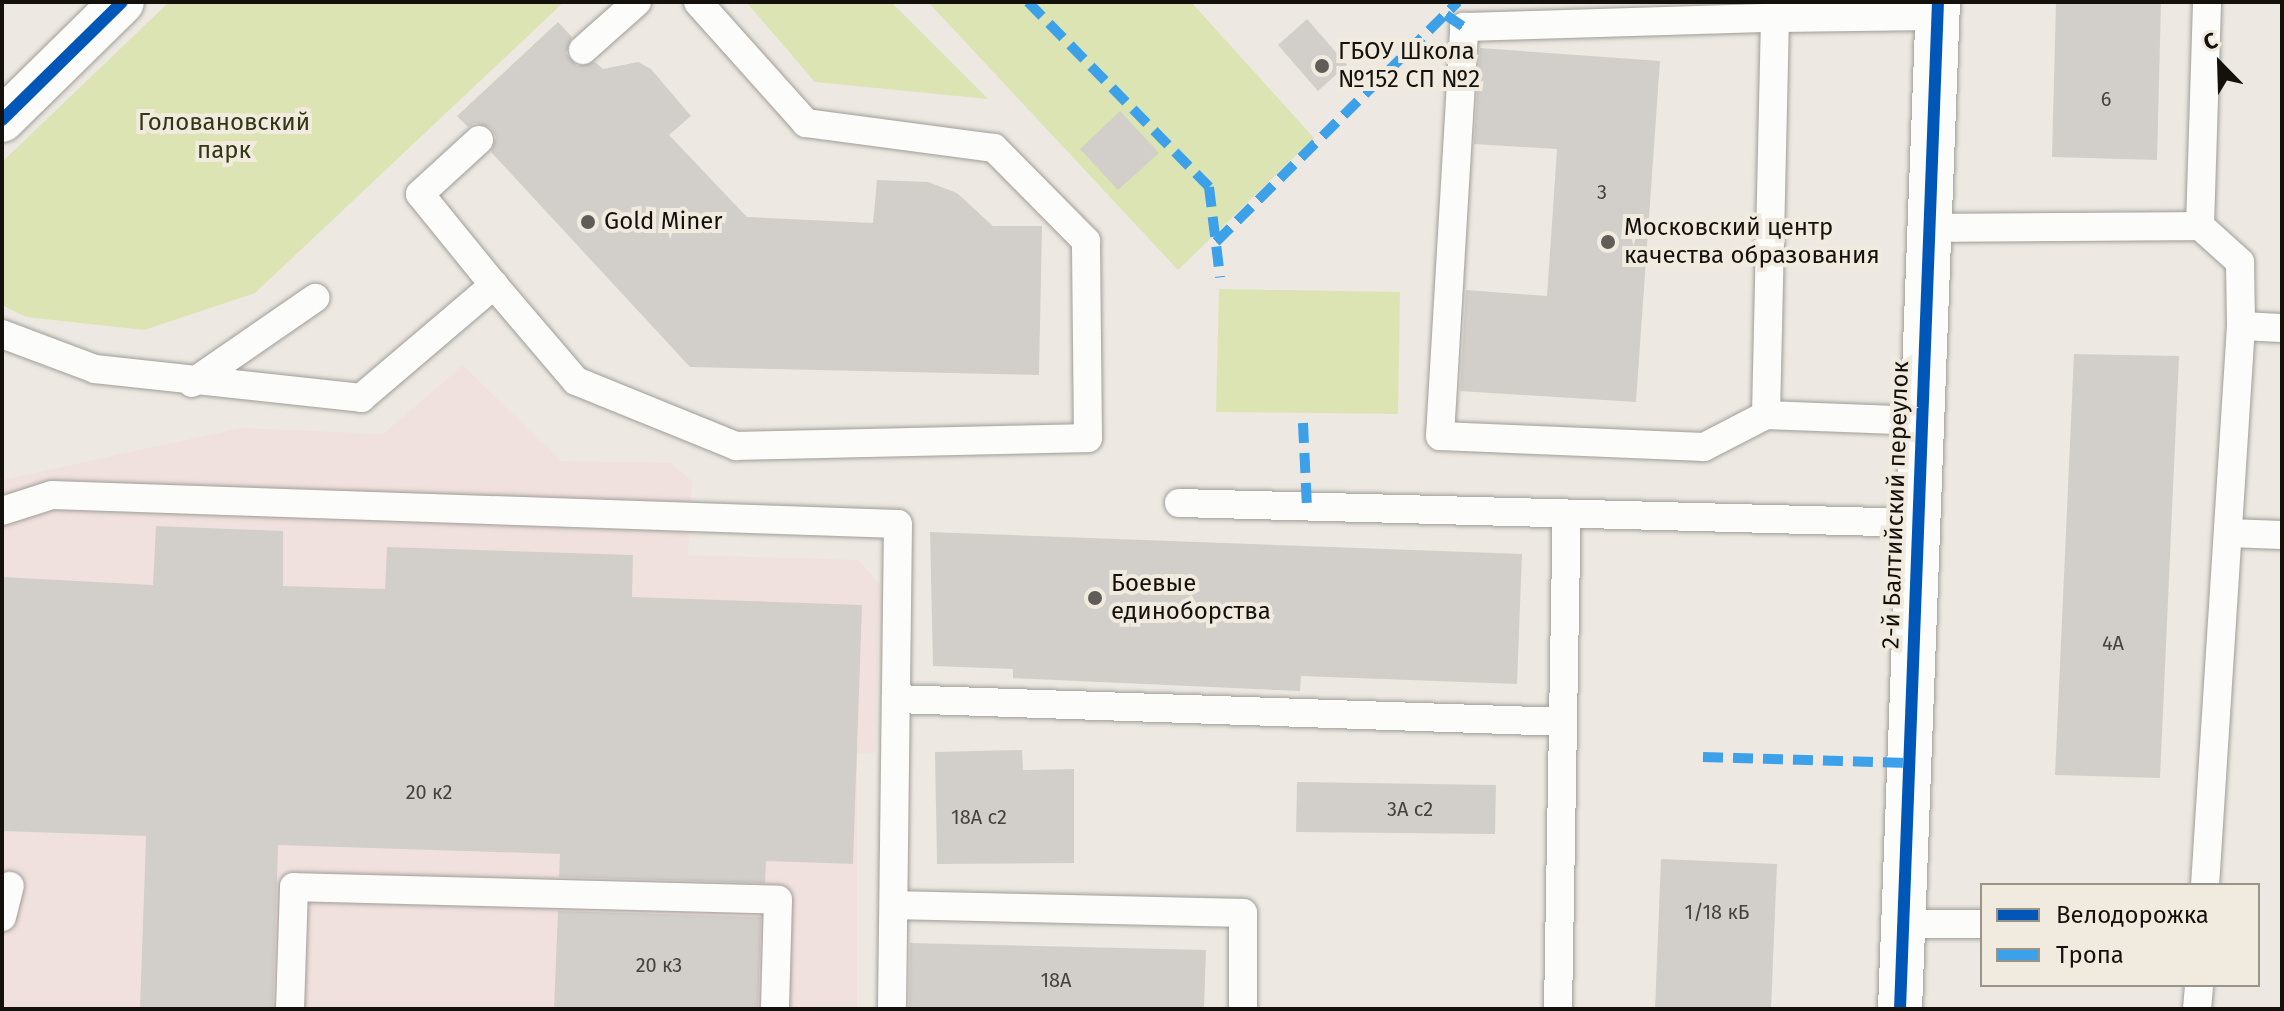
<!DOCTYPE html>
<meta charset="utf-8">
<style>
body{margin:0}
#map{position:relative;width:2284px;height:1011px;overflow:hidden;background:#ede9e2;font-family:"Fira Sans",sans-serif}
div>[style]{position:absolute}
.industrial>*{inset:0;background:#f1e1de}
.green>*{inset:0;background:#dce4b4}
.building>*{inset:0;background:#d2cfca}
.roads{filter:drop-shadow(0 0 2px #a09d98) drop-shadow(0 0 2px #a09d98)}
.service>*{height:28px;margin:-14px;padding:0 14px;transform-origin:14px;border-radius:14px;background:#fcfcfb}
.minor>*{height:44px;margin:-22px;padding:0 22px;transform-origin:22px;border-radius:22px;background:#fcfcfb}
.quiet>*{height:10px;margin-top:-5px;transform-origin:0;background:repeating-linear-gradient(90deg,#3da1e9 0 20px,transparent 0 30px)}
.cycleway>*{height:12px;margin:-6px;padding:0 6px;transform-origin:6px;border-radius:6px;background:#0057b8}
.dots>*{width:22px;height:22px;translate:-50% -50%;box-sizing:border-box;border:4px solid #f1eade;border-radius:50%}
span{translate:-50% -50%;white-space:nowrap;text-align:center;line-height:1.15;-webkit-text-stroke:8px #f1eade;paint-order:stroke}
.number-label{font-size:20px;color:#46423e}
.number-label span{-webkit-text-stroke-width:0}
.poi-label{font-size:24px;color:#14110d}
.left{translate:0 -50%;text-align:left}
.park-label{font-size:24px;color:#303712}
.street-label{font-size:24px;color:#14110d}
.frame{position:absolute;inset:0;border:4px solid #14110d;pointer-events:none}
.legend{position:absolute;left:1980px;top:883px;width:280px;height:104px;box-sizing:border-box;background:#f1eade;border:2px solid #99938a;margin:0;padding:10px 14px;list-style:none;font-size:24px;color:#14110d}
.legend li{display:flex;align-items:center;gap:16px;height:40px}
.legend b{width:40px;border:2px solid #99938a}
.north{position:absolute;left:2180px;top:24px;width:80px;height:80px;-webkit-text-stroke:6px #f1eade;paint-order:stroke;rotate:337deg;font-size:22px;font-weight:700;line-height:32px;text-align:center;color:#14110d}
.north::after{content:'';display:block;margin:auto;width:28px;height:36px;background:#14110d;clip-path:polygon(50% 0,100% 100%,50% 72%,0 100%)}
</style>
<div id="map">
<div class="industrial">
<i style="clip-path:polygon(463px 365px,561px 461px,671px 463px,692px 481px,688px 555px,858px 560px,880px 584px,875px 753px,857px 754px,857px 1009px,2px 1009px,2px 480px,241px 428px,383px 434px)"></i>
</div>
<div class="green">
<i style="clip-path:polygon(169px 2px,564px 2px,255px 293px,144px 330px,26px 317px,2px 305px,2px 162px)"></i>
<i style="clip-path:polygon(746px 2px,891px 2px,988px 99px,815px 82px)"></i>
<i style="clip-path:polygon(928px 2px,1191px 2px,1314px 138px,1178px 270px)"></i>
<i style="clip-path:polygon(1219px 289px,1400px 292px,1398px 414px,1216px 412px)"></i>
</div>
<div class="building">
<i style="clip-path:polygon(2056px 2px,2161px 2px,2157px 160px,2052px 157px)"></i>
<i style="clip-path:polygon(1307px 19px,1347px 65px,1318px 91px,1278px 45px)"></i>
<i style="clip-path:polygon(558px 22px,572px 37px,566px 53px,577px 66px,595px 62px,603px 69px,638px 62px,651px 69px,691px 116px,669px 135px,747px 217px,873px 223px,877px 180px,928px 182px,957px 193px,993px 226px,1042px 226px,1039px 375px,690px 367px,491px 152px,496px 137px,491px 128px,476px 123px,468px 127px,457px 116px)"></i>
<i style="clip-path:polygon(1480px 48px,1660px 61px,1636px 402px,1460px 391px,1466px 290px,1547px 296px,1557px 149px,1474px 144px)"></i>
<i style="clip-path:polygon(1120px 111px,1159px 153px,1118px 190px,1080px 149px)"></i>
<i style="clip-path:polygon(2074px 354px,2179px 356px,2160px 778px,2055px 775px)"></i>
<i style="clip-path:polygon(156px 526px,283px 531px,283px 586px,385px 589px,387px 547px,633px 555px,632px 597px,862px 605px,853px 864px,766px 861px,765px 883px,559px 877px,560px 854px,278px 845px,273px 1009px,140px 1009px,146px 836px,2px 831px,2px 577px,153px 585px)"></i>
<i style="clip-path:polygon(930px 532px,1522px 554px,1517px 684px,1301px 676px,1300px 691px,1013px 678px,1013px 669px,933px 666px)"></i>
<i style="clip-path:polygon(1022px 750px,1023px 770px,1074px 769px,1074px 863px,937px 864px,935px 752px)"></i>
<i style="clip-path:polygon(1297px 782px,1496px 785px,1495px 834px,1296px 832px)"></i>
<i style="clip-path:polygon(1661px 859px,1777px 864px,1771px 1009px,1655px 1009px)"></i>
<i style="clip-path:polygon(558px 911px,761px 917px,758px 1009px,554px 1009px)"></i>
<i style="clip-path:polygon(910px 943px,1206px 950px,1204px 1009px,909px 1009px)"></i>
</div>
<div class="roads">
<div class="service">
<i style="left:1775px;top:18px;width:163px;rotate:-0.7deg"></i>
<i style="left:583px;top:50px;width:72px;rotate:-41.6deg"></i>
<i style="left:479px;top:140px;width:80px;rotate:137.5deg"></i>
<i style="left:420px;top:194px;width:117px;rotate:50.9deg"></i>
<i style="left:2200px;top:226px;width:224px;rotate:-88.2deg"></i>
<i style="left:1929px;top:228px;width:271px;rotate:-0.4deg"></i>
<i style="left:2200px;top:226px;width:54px;rotate:42deg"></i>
<i style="left:2240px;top:262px;width:64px;rotate:89.1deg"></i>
<i style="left:2241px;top:326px;width:560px;rotate:93.68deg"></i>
<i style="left:2241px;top:326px;width:41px;rotate:2.8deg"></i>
<i style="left:2px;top:334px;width:99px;rotate:20.6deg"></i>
<i style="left:95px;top:369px;width:268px;rotate:6.2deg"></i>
<i style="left:361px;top:398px;width:175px;rotate:-40.4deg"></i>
<i style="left:494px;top:285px;width:126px;rotate:49.5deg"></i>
<i style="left:576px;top:381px;width:173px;rotate:22.1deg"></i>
<i style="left:736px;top:446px;width:352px;rotate:-1.3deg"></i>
<i style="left:1088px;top:438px;width:197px;rotate:-90.6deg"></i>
<i style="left:1086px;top:241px;width:131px;rotate:-134.7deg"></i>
<i style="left:994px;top:148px;width:190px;rotate:-172.4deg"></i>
<i style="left:806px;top:123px;width:162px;rotate:-131.8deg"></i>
<i style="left:192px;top:383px;width:150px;rotate:-34.6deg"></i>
<i style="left:1766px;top:415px;width:70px;rotate:152.7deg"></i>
<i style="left:1704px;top:447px;width:264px;rotate:-177.6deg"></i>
<i style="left:1440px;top:436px;width:410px;rotate:-86.6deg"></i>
<i style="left:1464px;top:27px;width:311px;rotate:-1.7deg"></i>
<i style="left:1775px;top:18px;width:397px;rotate:91.3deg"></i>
<i style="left:1766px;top:415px;width:156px;rotate:2.2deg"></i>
<i style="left:1179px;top:503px;width:737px;rotate:1.55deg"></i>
<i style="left:2px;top:511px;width:52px;rotate:-17.7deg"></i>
<i style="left:52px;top:495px;width:846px;rotate:1.96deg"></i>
<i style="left:898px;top:524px;width:175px;rotate:90.7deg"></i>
<i style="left:896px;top:699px;width:667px;rotate:1.97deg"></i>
<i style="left:2228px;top:533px;width:54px;rotate:2.1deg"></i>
<i style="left:894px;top:905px;width:349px;rotate:1.3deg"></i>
<i style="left:1243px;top:913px;width:96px;rotate:90deg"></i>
<i style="left:2px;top:917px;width:32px;rotate:-76deg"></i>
<i style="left:1903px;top:924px;width:79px"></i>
<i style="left:290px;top:1009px;width:122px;rotate:-88.1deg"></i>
<i style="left:294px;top:887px;width:484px;rotate:1.5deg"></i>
<i style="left:778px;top:900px;width:109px;rotate:91.6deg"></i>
<i style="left:892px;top:1009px;width:310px;rotate:-89.3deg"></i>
<i style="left:1558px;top:1009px;width:495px;rotate:-89deg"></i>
<i style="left:2197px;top:1009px;width:24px;rotate:-85deg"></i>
</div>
<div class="minor">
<i style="left:2px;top:120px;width:168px;rotate:-44.5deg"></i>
<i style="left:1900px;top:1009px;width:1008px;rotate:-87.84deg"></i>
</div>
</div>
<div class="quiet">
<i style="left:1028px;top:2px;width:259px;rotate:45.6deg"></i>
<i style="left:1209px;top:187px;width:91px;rotate:83deg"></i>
<i style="left:1446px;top:15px;width:22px;rotate:34deg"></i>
<i style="left:1216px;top:242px;width:341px;rotate:-44.8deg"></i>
<i style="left:1303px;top:423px;width:84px;rotate:87.3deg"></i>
<i style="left:1703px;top:757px;width:206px;rotate:1.7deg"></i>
</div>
<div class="cycleway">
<i style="left:2px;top:120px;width:168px;rotate:-44.5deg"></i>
<i style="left:1900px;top:1009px;width:1008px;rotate:-87.84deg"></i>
</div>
<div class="dots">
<i style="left:1322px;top:66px;background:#605d58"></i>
<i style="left:588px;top:222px;background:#605d58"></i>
<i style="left:1608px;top:242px;background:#605d58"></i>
<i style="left:1095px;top:598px;background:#605d58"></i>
</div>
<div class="number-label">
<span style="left:2106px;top:99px">6</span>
<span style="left:1602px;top:192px">3</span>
<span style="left:2113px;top:643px">4А</span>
<span style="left:429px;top:792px">20 к2</span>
<span style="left:1410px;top:809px">3А с2</span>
<span style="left:979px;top:817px">18А с2</span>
<span style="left:1717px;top:912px">1/18 кБ</span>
<span style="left:659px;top:965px">20 к3</span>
<span style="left:1056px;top:980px">18А</span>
</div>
<div class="poi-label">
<span class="left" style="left:1338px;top:66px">ГБОУ Школа<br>№152 СП №2</span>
<span class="left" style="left:604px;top:222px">Gold Miner</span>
<span class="left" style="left:1624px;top:242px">Московский центр<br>качества образования</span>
<span class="left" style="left:1111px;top:598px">Боевые<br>единоборства</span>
</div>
<div class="park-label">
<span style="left:224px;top:137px">Головановский<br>парк</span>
</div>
<div class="street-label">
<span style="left:1896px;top:505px;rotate:-88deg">2-й Балтийский переулок</span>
</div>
<div class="frame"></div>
<ul class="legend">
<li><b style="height:10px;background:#0057b8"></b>Велодорожка</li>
<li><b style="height:10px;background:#3da1e9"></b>Тропа</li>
</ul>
<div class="north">С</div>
</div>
